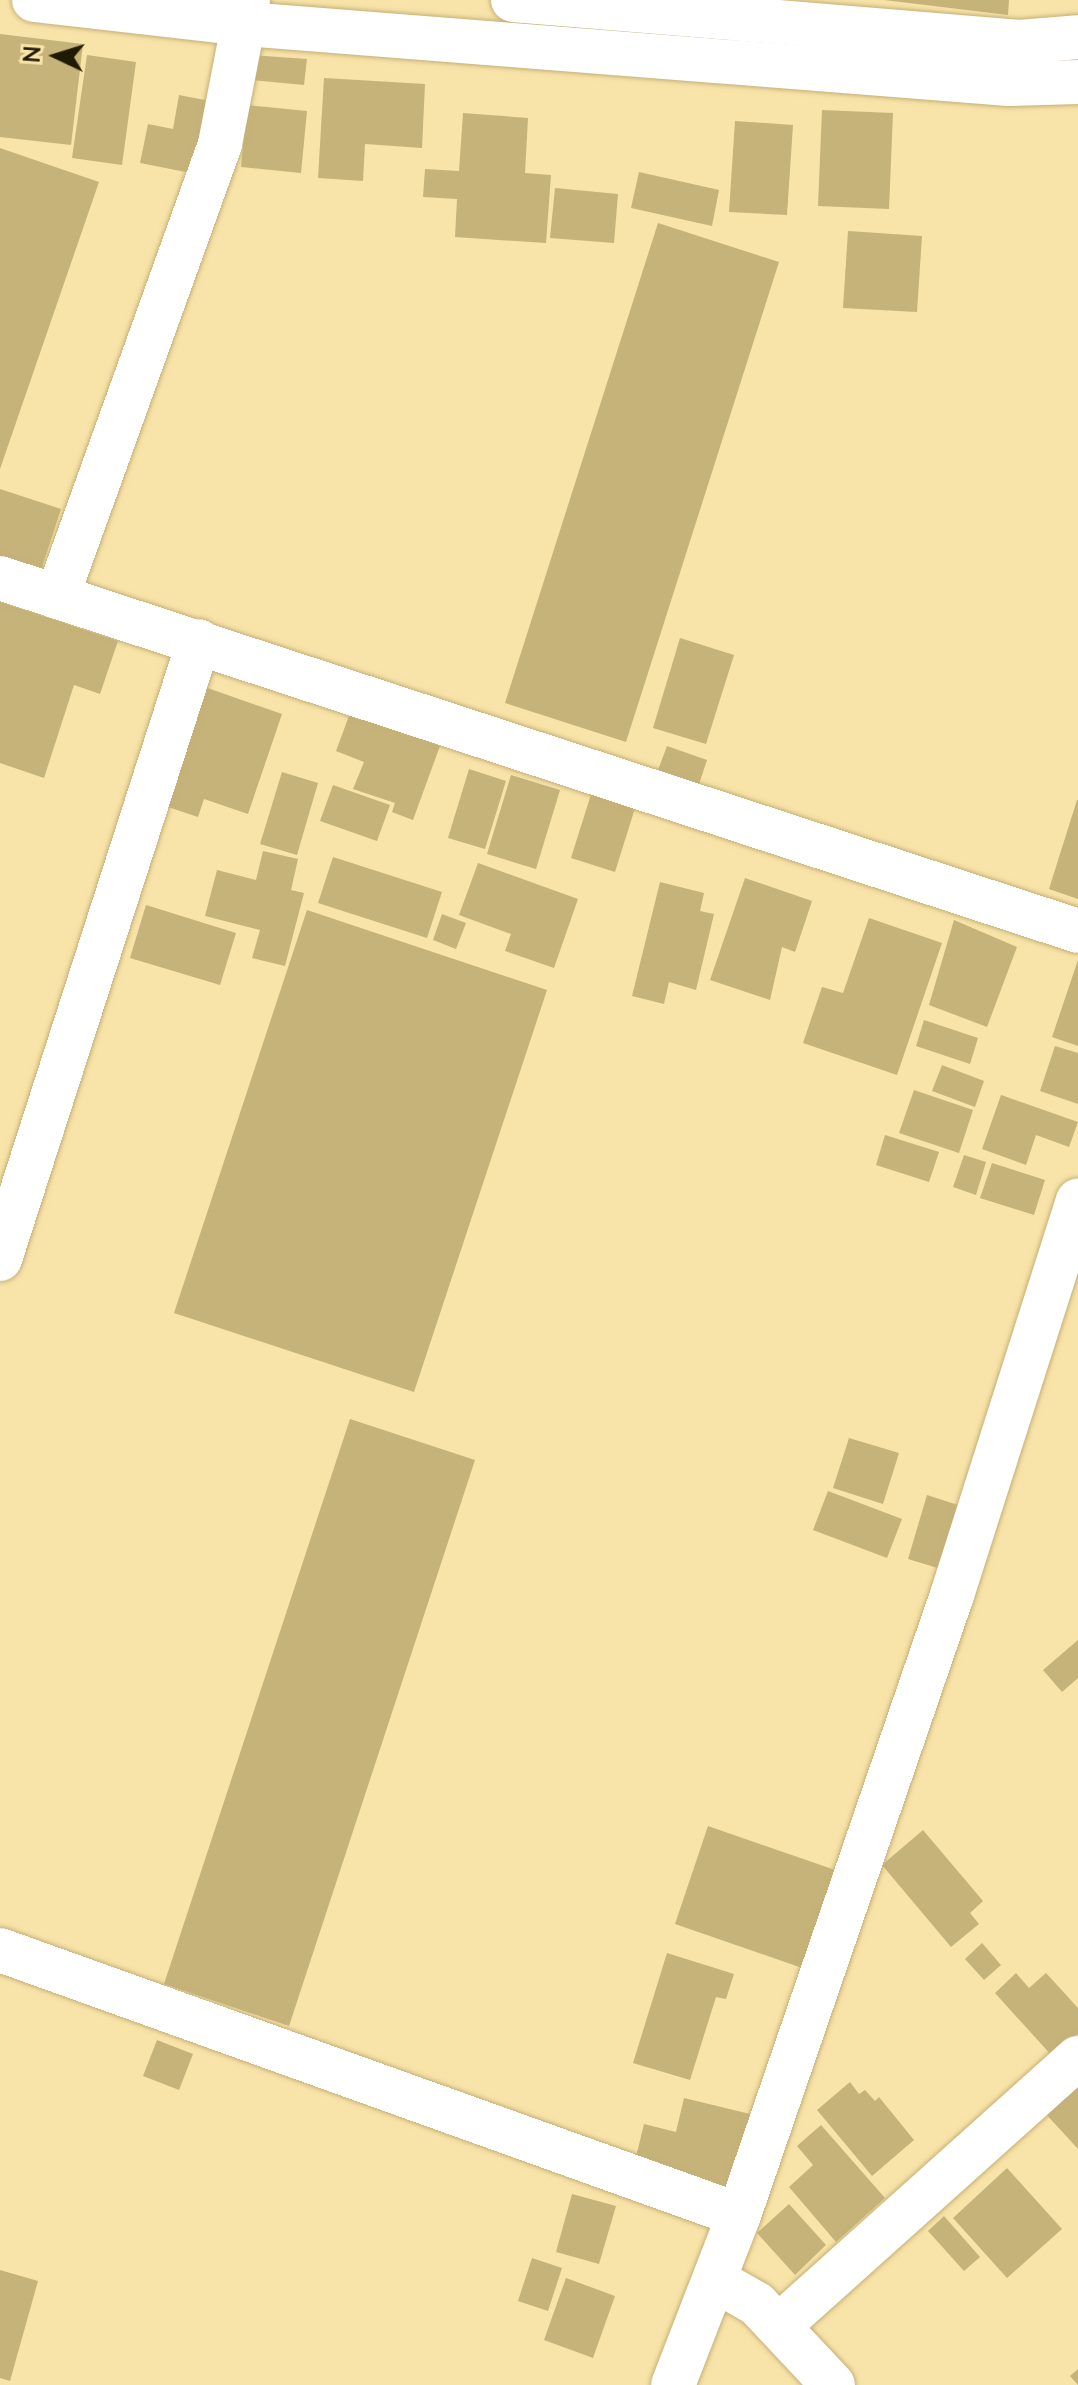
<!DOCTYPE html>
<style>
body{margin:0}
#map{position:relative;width:1078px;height:2385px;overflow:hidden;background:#f8e3a8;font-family:Lato,sans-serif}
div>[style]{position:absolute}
.building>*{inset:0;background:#c6b379}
.roads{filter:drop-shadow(0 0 2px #c4b077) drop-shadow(0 0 2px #c4b077)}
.minor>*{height:44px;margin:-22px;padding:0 22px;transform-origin:22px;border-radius:22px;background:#fff}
span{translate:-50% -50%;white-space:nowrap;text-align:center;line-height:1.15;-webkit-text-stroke:6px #f8e3a8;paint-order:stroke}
.north{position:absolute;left:16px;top:16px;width:80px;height:80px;-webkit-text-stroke:6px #f8e3a8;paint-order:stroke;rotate:274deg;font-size:22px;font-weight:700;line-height:32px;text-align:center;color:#211a03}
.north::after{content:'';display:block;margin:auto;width:28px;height:36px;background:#211a03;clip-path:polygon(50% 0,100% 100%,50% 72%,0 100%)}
</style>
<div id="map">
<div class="building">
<i style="clip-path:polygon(884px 0,1009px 0,1008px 15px)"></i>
<i style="clip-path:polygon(0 34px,83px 44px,71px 145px,0 137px)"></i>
<i style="clip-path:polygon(87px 55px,136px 62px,122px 165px,72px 158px)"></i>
<i style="clip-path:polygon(252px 55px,307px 59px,304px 85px,250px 80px)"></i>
<i style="clip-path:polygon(324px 78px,425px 84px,422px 148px,365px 144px,363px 181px,318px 178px)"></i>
<i style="clip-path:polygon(179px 95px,210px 101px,196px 174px,140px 163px,148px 124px,173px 129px)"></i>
<i style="clip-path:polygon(247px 105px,307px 111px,301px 173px,241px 167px)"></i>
<i style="clip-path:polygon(822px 110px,893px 113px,889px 209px,818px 206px)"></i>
<i style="clip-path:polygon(463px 113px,528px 118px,525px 173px,551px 175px,546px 243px,455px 237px,457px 199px,423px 197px,425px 169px,459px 171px)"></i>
<i style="clip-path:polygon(735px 121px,793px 125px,787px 215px,729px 212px)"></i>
<i style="clip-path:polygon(0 148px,99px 182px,0 469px)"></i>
<i style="clip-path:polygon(639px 172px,719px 190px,712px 226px,631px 208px)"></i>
<i style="clip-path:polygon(555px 188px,618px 194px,614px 243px,550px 238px)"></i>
<i style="clip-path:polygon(658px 223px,779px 262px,626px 742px,505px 703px)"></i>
<i style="clip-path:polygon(848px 231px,922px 236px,917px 312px,843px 308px)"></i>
<i style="clip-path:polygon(0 489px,61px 509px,40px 573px,0 560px)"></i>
<i style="clip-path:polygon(0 602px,118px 641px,100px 694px,74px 685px,44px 778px,0 763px)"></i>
<i style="clip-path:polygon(680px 638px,734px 655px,706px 744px,653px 728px)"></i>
<i style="clip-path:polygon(202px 686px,282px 714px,248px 814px,204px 799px,198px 817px,162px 805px)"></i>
<i style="clip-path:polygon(350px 713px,440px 746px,413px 820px,392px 812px,395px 803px,353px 789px,364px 762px,336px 751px)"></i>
<i style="clip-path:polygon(667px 746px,707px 760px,699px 784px,658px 770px)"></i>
<i style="clip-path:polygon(469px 769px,506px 781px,485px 849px,448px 838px)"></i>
<i style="clip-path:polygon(282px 772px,318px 783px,297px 855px,260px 844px)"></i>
<i style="clip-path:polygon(511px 775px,560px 790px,536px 869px,487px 854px)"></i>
<i style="clip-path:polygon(333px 785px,390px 805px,377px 841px,320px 821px)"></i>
<i style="clip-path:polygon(592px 791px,636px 805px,615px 872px,571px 858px)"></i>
<i style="clip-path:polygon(1077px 800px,1078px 800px,1078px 899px,1049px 889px)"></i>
<i style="clip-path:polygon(263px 851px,298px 859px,291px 890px,304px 893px,285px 966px,252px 958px,260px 930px,205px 916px,217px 870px,256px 880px)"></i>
<i style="clip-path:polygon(333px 857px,442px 892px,427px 938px,318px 903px)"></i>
<i style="clip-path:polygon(478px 863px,578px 899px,554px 968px,505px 951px,511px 934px,459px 915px)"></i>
<i style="clip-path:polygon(745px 878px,812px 901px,795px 952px,782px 947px,770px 1000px,710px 980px)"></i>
<i style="clip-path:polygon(660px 882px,704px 893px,700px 911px,714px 914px,696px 990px,669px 982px,664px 1004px,632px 996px)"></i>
<i style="clip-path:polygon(146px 905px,236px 933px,220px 985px,130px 958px)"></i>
<i style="clip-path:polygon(307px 910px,547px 990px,414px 1392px,174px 1313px)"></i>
<i style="clip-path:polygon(442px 914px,466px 923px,456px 949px,433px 940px)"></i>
<i style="clip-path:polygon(869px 918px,942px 943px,897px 1075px,803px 1043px,822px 987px,843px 993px)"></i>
<i style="clip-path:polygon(954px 920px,1017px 947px,987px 1027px,929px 1005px)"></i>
<i style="clip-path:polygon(1078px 960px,1078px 1046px,1052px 1037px)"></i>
<i style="clip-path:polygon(924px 1020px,978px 1038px,970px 1064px,916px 1046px)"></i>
<i style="clip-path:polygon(1055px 1046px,1078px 1053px,1078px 1104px,1040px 1091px)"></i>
<i style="clip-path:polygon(942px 1065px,984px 1081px,975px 1107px,932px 1091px)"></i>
<i style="clip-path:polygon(914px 1090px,973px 1110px,959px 1153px,899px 1133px)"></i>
<i style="clip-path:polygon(1001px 1095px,1078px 1122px,1069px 1147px,1036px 1135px,1026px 1165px,982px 1149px)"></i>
<i style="clip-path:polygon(885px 1135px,939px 1152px,929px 1182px,876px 1165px)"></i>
<i style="clip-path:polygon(964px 1155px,986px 1162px,976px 1195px,953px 1187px)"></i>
<i style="clip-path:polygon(992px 1163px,1045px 1180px,1034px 1215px,980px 1198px)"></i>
<i style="clip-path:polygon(350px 1419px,475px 1460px,289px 2026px,164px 1984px)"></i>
<i style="clip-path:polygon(849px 1438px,899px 1453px,883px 1504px,833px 1488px)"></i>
<i style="clip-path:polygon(828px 1491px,902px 1519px,887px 1558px,813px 1530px)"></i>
<i style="clip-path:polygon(927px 1495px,961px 1506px,941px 1569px,908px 1559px)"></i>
<i style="clip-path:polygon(1078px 1640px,1078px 1678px,1062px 1692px,1043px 1670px)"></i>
<i style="clip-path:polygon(708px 1826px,838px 1871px,805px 1969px,675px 1924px)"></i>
<i style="clip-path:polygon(923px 1830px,983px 1901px,970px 1913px,979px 1924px,951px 1947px,882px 1865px)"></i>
<i style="clip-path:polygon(982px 1943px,1001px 1965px,984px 1980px,965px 1959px)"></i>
<i style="clip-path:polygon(667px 1953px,734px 1974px,726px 1999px,716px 1997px,690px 2080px,633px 2063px)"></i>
<i style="clip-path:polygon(1016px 1973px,1029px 1988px,1046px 1973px,1078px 2008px,1078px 2034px,1053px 2057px,995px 1993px)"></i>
<i style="clip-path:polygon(157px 2040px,193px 2054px,179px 2090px,143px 2076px)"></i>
<i style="clip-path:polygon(850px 2082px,859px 2094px,865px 2090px,875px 2101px,879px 2097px,914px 2140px,872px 2176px,817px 2110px)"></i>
<i style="clip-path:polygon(1078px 2084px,1078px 2149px,1046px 2114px)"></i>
<i style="clip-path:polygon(684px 2098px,750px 2114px,732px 2192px,633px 2169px,644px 2124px,676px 2132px)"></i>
<i style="clip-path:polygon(821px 2125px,885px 2198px,836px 2242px,789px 2187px,813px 2165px,797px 2146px)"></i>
<i style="clip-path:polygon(1007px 2168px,1062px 2229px,1007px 2278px,953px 2218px)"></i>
<i style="clip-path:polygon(572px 2194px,616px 2206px,599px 2264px,556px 2252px)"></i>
<i style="clip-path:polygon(789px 2204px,826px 2245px,795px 2275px,757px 2233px)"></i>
<i style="clip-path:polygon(944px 2216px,980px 2257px,964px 2271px,928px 2231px)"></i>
<i style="clip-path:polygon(532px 2258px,562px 2268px,548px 2311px,518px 2301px)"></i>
<i style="clip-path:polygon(0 2270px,38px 2281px,10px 2381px,0 2378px)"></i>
<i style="clip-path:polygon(566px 2278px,615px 2296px,593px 2358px,544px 2340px)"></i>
<i style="clip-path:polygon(1078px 2369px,1078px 2385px,1070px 2376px)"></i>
</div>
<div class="roads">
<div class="minor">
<i style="left:34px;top:0;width:212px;rotate:6.5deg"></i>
<i style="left:245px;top:24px;width:766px;rotate:4.49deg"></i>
<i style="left:1009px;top:84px;width:69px;rotate:-1.7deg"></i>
<i style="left:513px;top:0;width:508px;rotate:4.74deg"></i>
<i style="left:1019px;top:42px;width:59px;rotate:-4.8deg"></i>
<i style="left:0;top:578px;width:1134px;rotate:18.13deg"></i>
<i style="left:57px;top:597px;width:481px;rotate:-70.2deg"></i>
<i style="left:220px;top:144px;width:147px;rotate:-79deg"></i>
<i style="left:0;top:1259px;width:649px;rotate:-72.15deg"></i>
<i style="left:0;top:1950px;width:785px;rotate:19.73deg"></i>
<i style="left:715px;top:2280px;width:48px;rotate:29.7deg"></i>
<i style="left:757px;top:2304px;width:111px;rotate:46.8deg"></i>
<i style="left:780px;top:2325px;width:400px;rotate:-41.9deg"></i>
<i style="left:673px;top:2385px;width:182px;rotate:-68.8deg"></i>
<i style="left:739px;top:2215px;width:656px;rotate:-71.04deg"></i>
<i style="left:952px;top:1595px;width:414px;rotate:-72.3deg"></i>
</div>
</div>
<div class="north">N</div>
</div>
